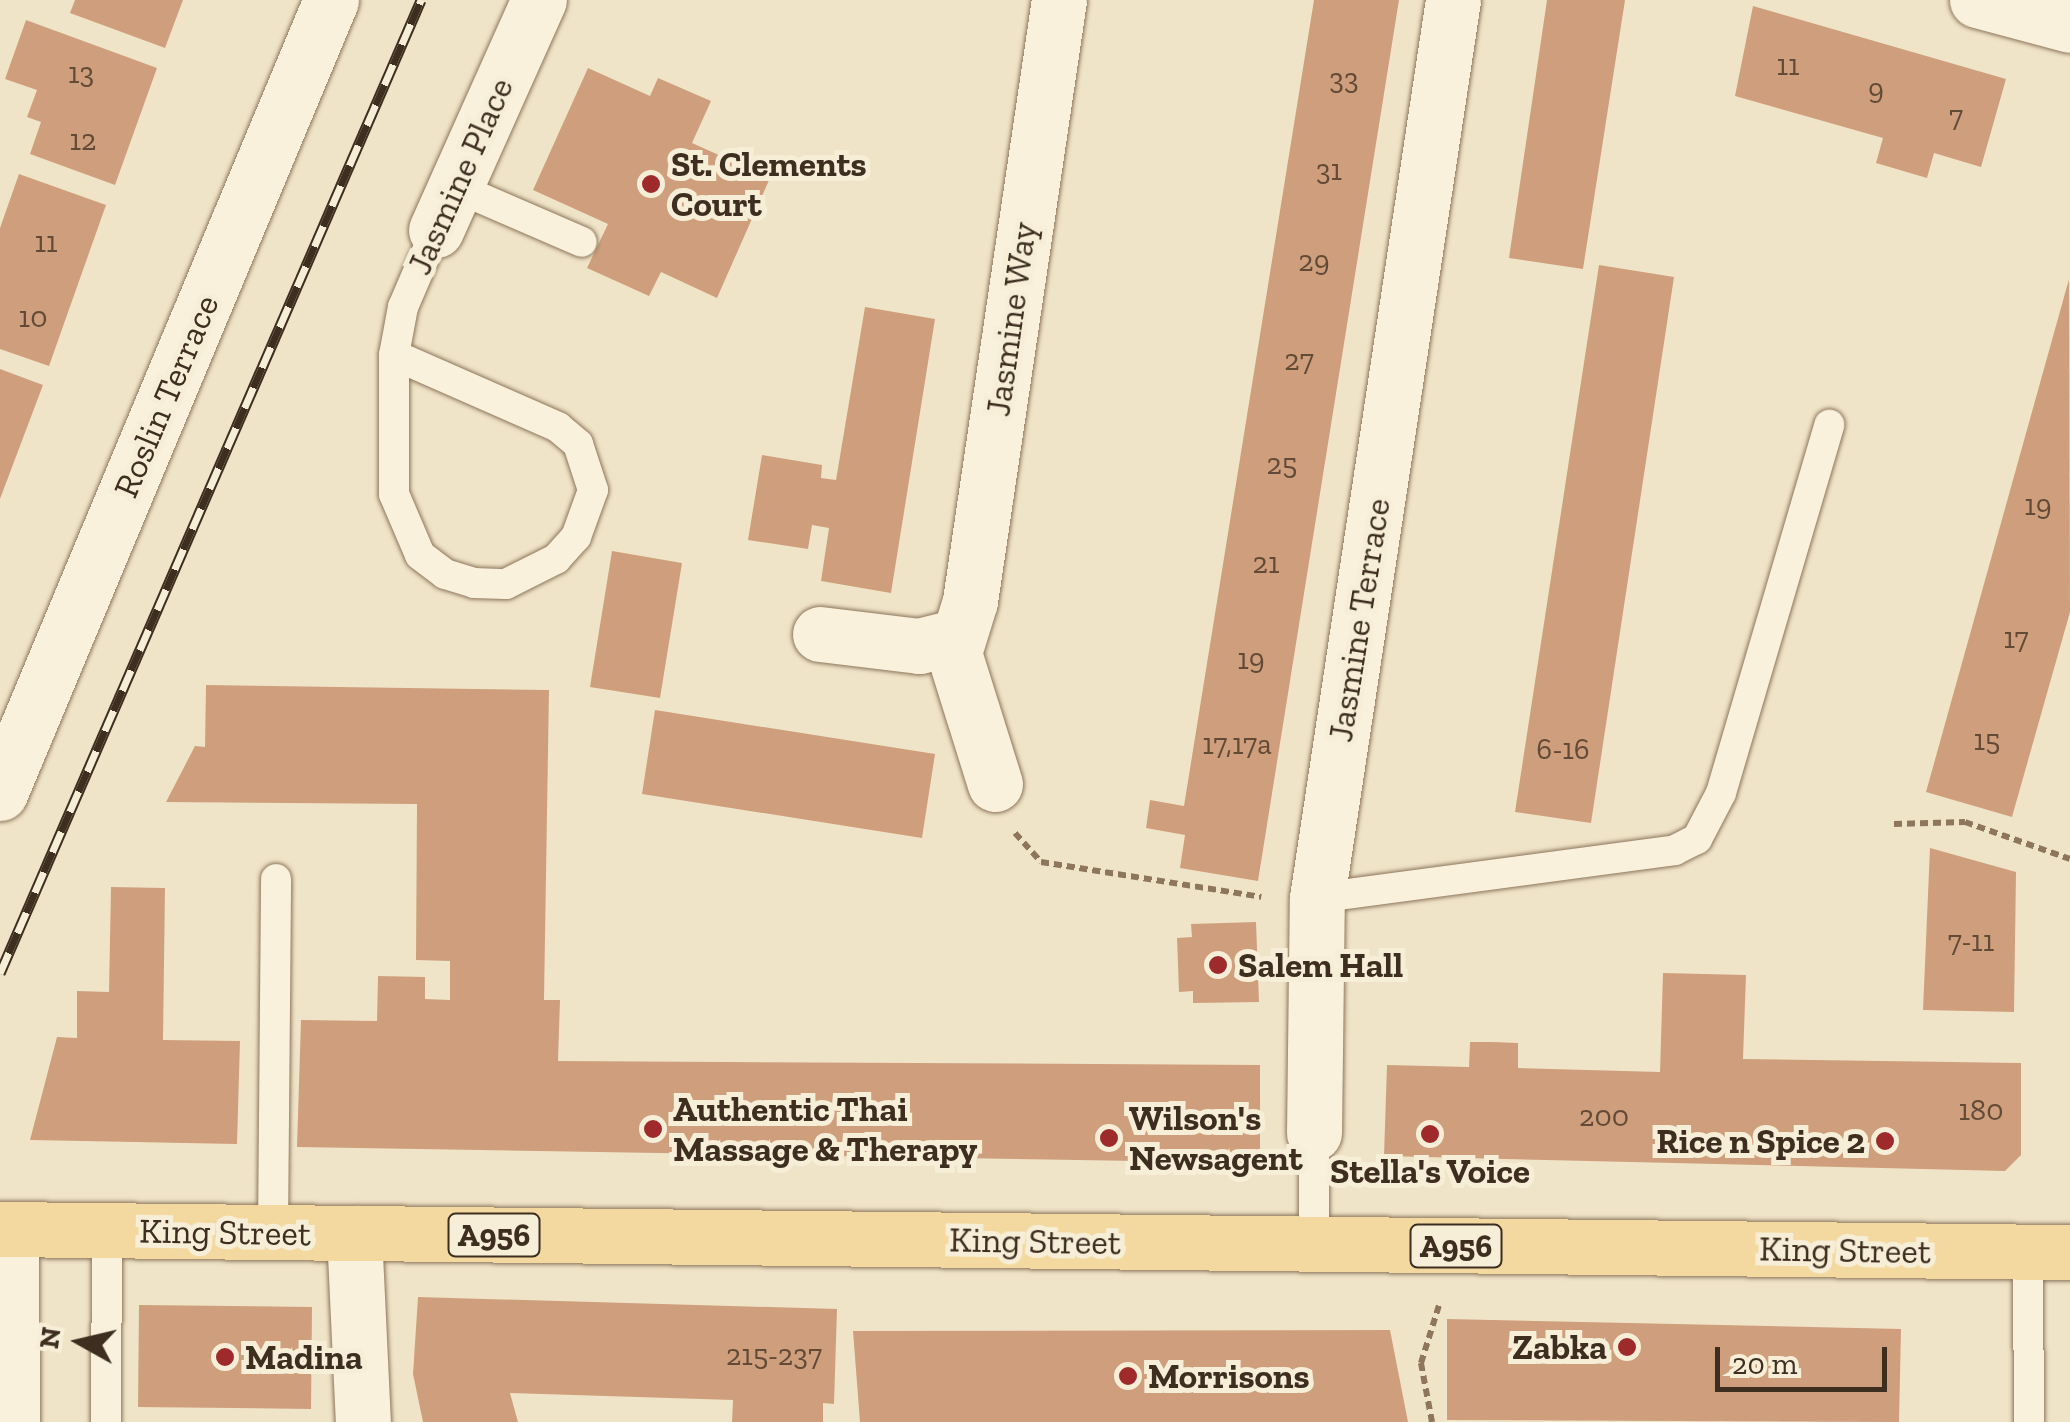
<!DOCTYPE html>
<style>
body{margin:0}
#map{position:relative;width:2070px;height:1422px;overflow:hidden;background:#f0e4c8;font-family:"Zilla Slab",serif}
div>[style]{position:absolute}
.building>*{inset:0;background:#cf9f7d}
.path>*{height:6px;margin-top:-3px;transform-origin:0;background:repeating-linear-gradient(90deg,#8d765c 0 8px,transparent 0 13px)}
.roads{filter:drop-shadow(0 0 2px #8d765c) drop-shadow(0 0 2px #8d765c)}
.lane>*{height:30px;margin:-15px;padding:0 15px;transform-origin:15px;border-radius:15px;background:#faf1dc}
.street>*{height:55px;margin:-27.5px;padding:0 27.5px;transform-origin:27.5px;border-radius:27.5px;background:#faf1dc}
.primary>*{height:55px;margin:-27.5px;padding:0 27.5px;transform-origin:27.5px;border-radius:27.5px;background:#f3d9a0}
.rail>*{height:11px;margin-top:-5.5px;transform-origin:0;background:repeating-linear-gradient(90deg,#f7eed8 0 22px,#3d2e20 0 44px);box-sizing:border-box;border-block:2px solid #3d2e20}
.dots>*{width:28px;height:28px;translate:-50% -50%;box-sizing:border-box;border:5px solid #f7eed8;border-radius:50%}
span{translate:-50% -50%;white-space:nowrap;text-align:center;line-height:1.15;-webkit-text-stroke:10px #f7eed8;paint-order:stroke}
.number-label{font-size:30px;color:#624a37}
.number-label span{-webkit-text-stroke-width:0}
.shield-label span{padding:2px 8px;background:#f7eed8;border:2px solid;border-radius:8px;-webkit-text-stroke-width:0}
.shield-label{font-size:32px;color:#3d2e20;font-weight:700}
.poi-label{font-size:35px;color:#3d2e20;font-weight:700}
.left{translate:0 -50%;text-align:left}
.right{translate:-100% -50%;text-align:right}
.street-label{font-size:35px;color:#3d2e20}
.north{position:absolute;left:30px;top:1292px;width:100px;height:100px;-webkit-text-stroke:8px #f7eed8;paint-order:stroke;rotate:278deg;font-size:28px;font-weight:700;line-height:40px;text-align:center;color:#3d2e20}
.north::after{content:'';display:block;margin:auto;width:35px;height:45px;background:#3d2e20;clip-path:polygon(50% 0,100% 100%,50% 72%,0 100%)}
.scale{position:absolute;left:1715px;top:1347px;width:172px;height:45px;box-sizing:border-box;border:5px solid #3d2e20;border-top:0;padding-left:12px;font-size:30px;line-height:35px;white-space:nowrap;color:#3d2e20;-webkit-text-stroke:8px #f7eed8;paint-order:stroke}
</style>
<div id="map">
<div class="building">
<i style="clip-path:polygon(75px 0,183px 0,165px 48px,70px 13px)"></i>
<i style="clip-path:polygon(1314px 0,1399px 0,1258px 881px,1180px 868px,1185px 835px,1146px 828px,1150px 800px,1184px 806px)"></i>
<i style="clip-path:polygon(1547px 0,1625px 0,1583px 269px,1509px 258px)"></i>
<i style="clip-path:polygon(1753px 6px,2006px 79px,1981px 167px,1934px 153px,1927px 178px,1876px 163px,1883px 138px,1735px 96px)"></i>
<i style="clip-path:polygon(26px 20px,157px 68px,115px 185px,30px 154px,41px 122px,27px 117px,37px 90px,5px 79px)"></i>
<i style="clip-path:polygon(588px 68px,650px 96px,658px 78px,711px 101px,692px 143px,770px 178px,717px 298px,661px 272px,649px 296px,587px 268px,608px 224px,533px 190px)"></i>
<i style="clip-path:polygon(19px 174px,106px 205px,49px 366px,0 349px,0 228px)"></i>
<i style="clip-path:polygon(1599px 265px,1674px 277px,1591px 823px,1515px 812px)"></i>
<i style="clip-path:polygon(2069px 279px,2070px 612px,2012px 817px,1926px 792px)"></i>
<i style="clip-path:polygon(865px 307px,935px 319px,891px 593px,821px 581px,829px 528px,812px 525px,808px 549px,748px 540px,762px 455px,822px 465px,821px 478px,836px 480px)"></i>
<i style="clip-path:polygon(0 369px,43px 385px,0 499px)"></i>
<i style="clip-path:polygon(612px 551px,682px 563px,660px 698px,590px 687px)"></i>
<i style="clip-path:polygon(206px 685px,549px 690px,544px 1000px,560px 1000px,558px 1061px,1260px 1065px,1260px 1163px,297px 1147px,301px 1020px,377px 1021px,378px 976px,425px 977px,425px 999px,450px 1000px,450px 961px,416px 960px,417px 804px,166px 802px,195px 746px,205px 747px)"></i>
<i style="clip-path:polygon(655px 710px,935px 754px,922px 838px,642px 794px)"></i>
<i style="clip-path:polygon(1930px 848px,2016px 872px,2014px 1012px,1923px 1010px)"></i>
<i style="clip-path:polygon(111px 887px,165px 888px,163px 1040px,240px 1041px,237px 1144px,30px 1140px,57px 1037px,77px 1038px,77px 991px,109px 992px)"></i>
<i style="clip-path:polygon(1256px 922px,1259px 1002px,1193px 1003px,1193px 991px,1179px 992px,1177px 938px,1192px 937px,1191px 924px)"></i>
<i style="clip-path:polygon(1663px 973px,1746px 975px,1743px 1059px,2021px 1063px,2021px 1155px,2005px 1171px,1384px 1156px,1387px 1065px,1469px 1067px,1470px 1042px,1492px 1042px,1518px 1043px,1518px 1068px,1660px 1072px)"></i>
<i style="clip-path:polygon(418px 1297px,837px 1309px,834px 1404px,823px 1403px,823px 1422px,732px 1422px,733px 1400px,510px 1393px,518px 1422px,423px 1422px,413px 1374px)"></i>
<i style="clip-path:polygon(139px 1305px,312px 1307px,311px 1409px,138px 1407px)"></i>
<i style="clip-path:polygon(1447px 1319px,1901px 1329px,1899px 1422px,1447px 1420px)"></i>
<i style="clip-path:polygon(1390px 1330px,1408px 1422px,860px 1422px,853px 1331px)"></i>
</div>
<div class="path">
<i style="left:1894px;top:824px;width:71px;rotate:-1.6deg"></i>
<i style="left:1965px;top:822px;width:111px;rotate:19.4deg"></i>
<i style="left:1015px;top:833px;width:39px;rotate:48deg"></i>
<i style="left:1041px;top:862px;width:223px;rotate:9deg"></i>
<i style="left:1432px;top:1422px;width:60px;rotate:-100.6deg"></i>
<i style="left:1421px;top:1363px;width:64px;rotate:-72.7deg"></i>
</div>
<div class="roads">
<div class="lane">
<i style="left:455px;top:187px;width:138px;rotate:23.4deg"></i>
<i style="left:394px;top:355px;width:139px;rotate:90deg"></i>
<i style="left:394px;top:494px;width:66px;rotate:66.9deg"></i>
<i style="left:420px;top:555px;width:31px;rotate:37deg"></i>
<i style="left:445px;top:574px;width:30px;rotate:17deg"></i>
<i style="left:474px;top:583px;width:32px;rotate:2deg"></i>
<i style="left:506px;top:584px;width:56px;rotate:-26.6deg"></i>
<i style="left:556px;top:559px;width:30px;rotate:-48deg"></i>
<i style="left:576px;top:537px;width:50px;rotate:-70.1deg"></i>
<i style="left:593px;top:490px;width:48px;rotate:-108.1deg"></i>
<i style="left:578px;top:444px;width:26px;rotate:-140deg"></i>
<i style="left:558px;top:427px;width:179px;rotate:-156.3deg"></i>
<i style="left:394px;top:355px;width:49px;rotate:-79.4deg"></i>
<i style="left:403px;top:307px;width:84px;rotate:-66.8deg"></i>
<i style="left:1317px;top:898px;width:361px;rotate:-7.6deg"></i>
<i style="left:1675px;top:850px;width:25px;rotate:-27deg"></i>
<i style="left:1697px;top:839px;width:52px;rotate:-62.4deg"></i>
<i style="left:1721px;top:793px;width:384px;rotate:-73.6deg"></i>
<i style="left:273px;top:1232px;width:353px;rotate:-89.5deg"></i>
<i style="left:1314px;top:1244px;width:111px;rotate:-90deg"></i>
<i style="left:2028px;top:1252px;width:170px;rotate:89.7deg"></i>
<i style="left:106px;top:1422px;width:192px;rotate:-89.7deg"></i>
</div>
<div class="street">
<i style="left:1977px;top:0;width:96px;rotate:15deg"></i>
<i style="left:436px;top:230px;width:252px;rotate:-65.9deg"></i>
<i style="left:820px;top:634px;width:100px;rotate:6.9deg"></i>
<i style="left:919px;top:646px;width:38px;rotate:-14deg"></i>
<i style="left:995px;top:784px;width:137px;rotate:-107.4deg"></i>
<i style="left:954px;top:653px;width:54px;rotate:-72.9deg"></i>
<i style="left:970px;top:601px;width:608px;rotate:-81.58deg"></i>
<i style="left:0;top:793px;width:859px;rotate:-67.34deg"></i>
<i style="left:1314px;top:1133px;width:235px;rotate:-89.3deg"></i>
<i style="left:1317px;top:898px;width:908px;rotate:-81.39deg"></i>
<i style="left:11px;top:1229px;width:193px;rotate:89.7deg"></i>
<i style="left:354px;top:1233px;width:189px;rotate:87.3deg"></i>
</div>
<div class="primary">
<i style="left:0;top:1229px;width:2070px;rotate:0.64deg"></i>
</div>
</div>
<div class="rail">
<i style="left:0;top:973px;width:1060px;rotate:-66.6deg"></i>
</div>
<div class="dots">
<i style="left:651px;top:184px;background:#9e2a2b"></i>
<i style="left:1218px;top:965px;background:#9e2a2b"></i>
<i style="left:653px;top:1129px;background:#9e2a2b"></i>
<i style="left:1430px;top:1134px;background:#9e2a2b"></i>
<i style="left:1109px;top:1138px;background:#9e2a2b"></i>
<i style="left:1885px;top:1141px;background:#9e2a2b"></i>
<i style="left:1627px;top:1347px;background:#9e2a2b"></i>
<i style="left:225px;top:1357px;background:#9e2a2b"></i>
<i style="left:1128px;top:1376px;background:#9e2a2b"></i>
</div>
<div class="number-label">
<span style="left:1788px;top:65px">11</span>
<span style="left:81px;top:73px">13</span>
<span style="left:1344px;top:79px">33</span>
<span style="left:1876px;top:89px">9</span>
<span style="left:1956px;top:116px">7</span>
<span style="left:83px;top:140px">12</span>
<span style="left:1329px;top:170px">31</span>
<span style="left:46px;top:242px">11</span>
<span style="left:1314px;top:261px">29</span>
<span style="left:33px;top:317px">10</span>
<span style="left:1299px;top:360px">27</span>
<span style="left:1282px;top:464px">25</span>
<span style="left:2038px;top:505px">19</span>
<span style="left:1266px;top:563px">21</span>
<span style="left:2016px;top:638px">17</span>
<span style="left:1251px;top:659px">19</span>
<span style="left:1987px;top:740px">15</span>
<span style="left:1237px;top:744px">17,17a</span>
<span style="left:1563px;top:749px">6-16</span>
<span style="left:1971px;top:941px">7-11</span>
<span style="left:1981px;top:1110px">180</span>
<span style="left:1604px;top:1116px">200</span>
<span style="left:774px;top:1355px">215-237</span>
</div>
<div class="shield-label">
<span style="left:494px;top:1235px">A956</span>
<span style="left:1456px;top:1246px">A956</span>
</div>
<div class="poi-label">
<span class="left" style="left:671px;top:184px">St. Clements<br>Court</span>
<span class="left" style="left:1238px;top:965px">Salem Hall</span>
<span class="left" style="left:673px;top:1129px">Authentic Thai<br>Massage &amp; Therapy</span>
<span class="left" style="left:1129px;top:1138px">Wilson's<br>Newsagent</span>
<span class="right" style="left:1865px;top:1141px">Rice n Spice 2</span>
<span style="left:1430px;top:1171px">Stella's Voice</span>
<span class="right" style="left:1607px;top:1347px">Zabka</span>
<span class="left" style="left:245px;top:1357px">Madina</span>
<span class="left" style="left:1148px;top:1376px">Morrisons</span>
</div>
<div class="street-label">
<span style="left:460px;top:176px;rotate:-66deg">Jasmine Place</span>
<span style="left:1011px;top:319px;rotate:-82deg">Jasmine Way</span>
<span style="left:166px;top:396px;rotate:-67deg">Roslin Terrace</span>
<span style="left:1359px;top:620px;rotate:-81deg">Jasmine Terrace</span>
<span style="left:225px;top:1232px;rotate:1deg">King Street</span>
<span style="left:1035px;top:1241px;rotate:1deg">King Street</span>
<span style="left:1845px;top:1250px;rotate:1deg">King Street</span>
</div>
<div class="north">N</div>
<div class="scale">20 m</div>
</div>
